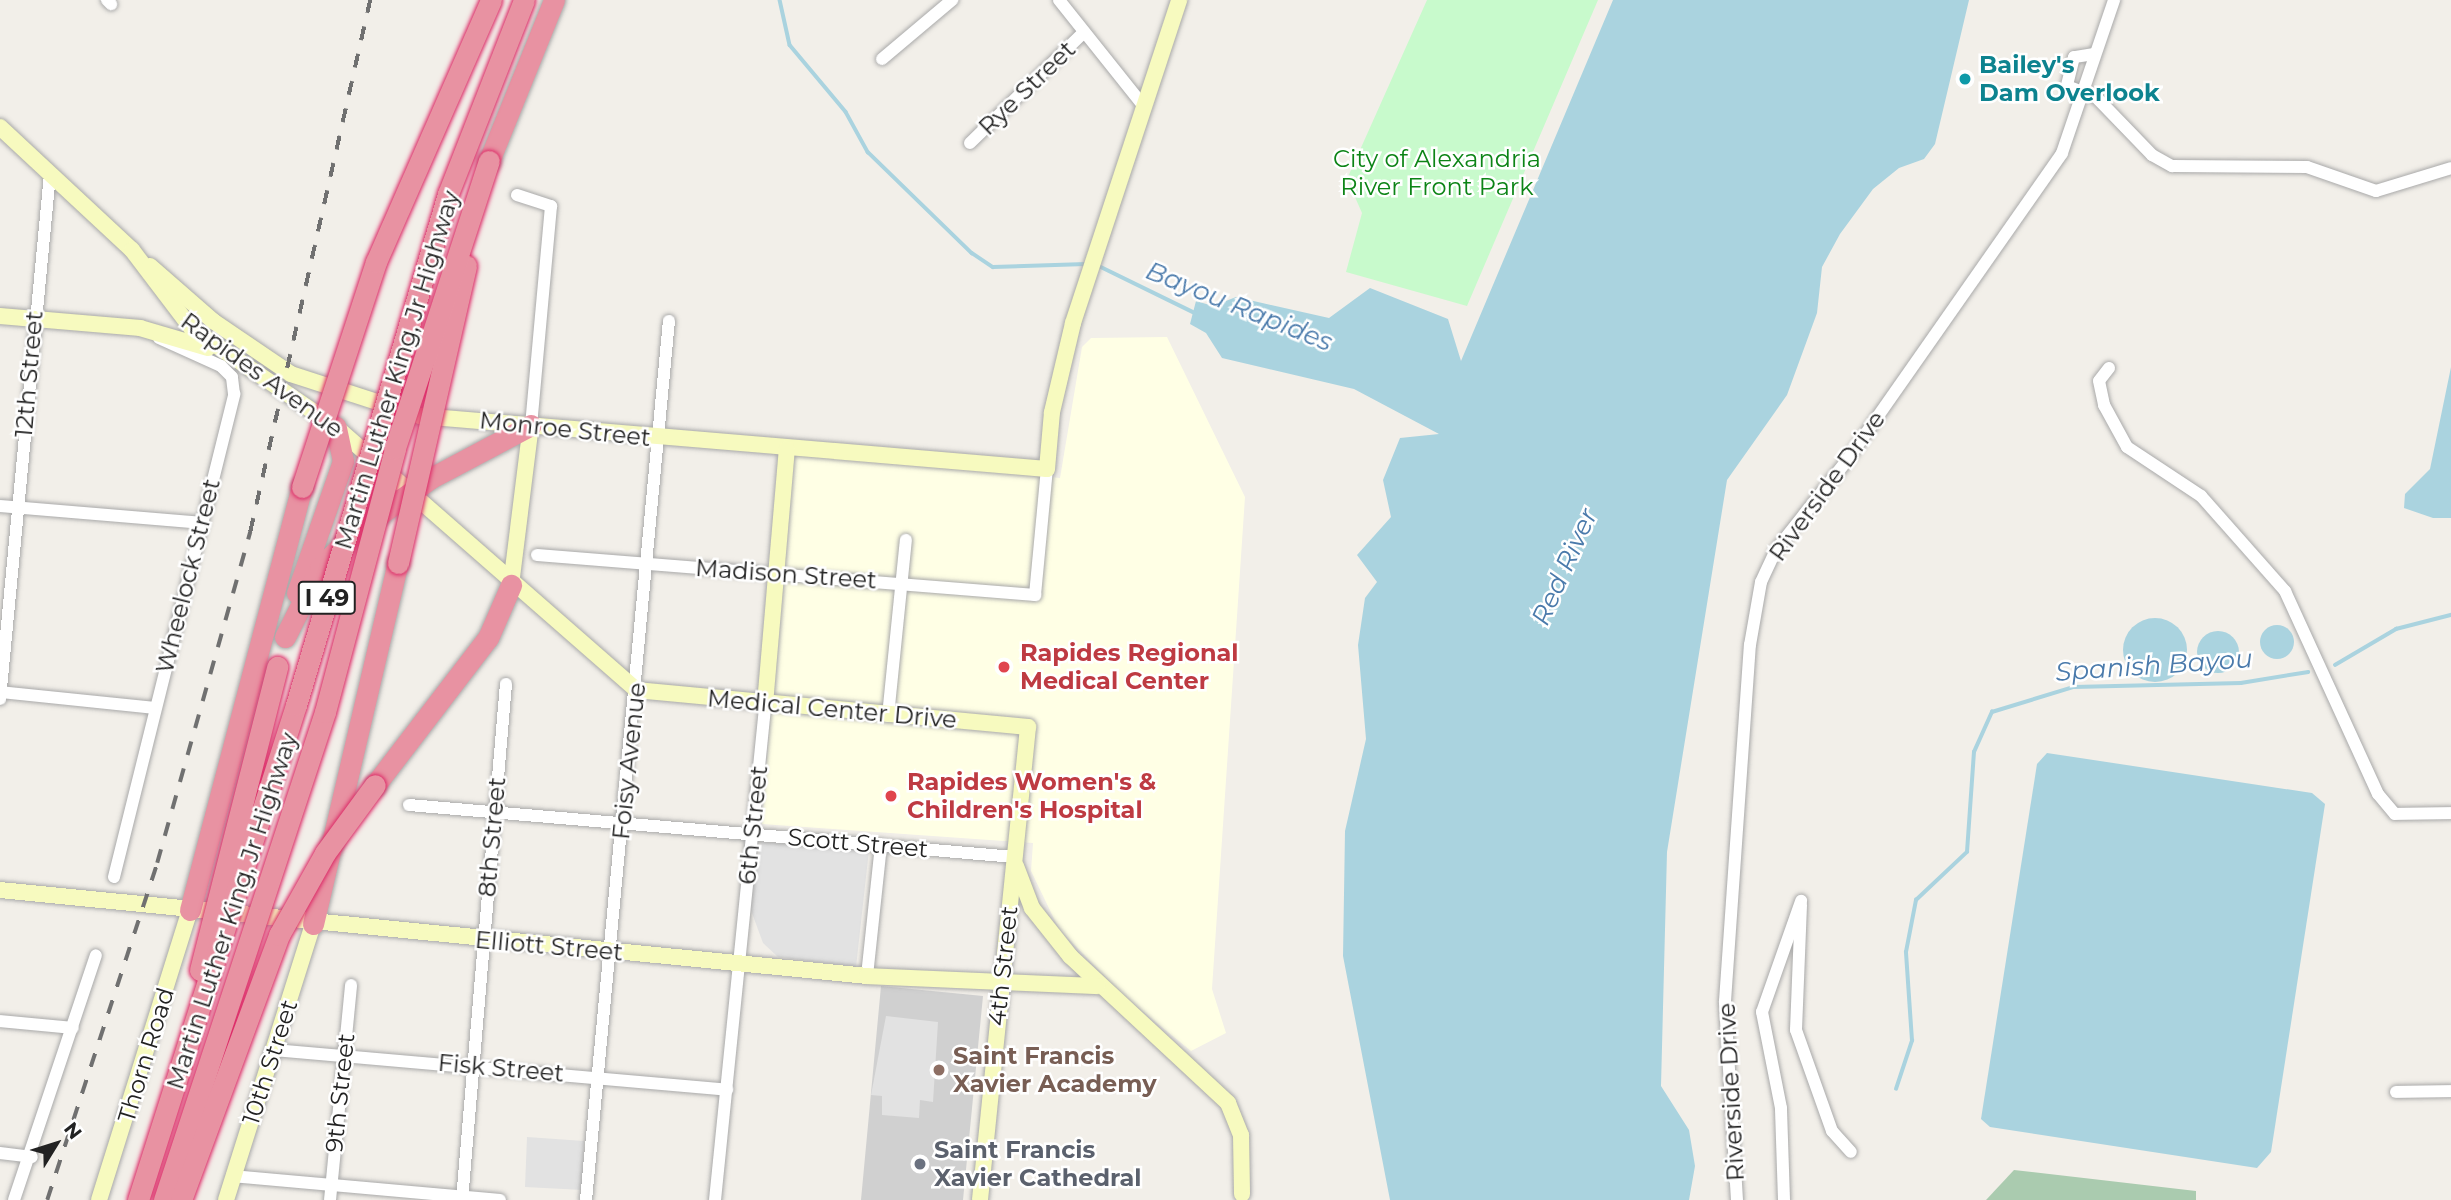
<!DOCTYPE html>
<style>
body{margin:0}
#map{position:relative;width:2451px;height:1200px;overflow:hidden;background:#f2efe9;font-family:Montserrat,sans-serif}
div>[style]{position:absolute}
.education>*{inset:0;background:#ffffe5}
.religious>*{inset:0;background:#d0d0d0}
.cemetery>*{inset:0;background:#aacbaf}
.park>*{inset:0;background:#c8facc}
.parking>*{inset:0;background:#e2e2e2}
.water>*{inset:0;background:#aad3df}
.round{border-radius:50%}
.stream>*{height:3.5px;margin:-1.75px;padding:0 1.75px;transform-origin:1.75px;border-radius:1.75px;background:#aad3df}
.roads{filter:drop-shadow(0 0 2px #a9a9a9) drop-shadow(0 0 2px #a9a9a9)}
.minor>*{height:12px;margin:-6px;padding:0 6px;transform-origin:6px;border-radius:6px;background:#fff}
.secondary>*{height:16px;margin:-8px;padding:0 8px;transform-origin:8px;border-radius:8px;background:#f7fabf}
.motorway>*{height:21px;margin:-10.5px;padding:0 10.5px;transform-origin:10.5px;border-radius:10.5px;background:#e892a2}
.rail>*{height:3.5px;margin-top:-1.75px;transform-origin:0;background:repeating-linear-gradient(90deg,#707070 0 14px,transparent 0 28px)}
.bridges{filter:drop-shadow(0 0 2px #dc2a67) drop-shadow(0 0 2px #dc2a67)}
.motorway-bridge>*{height:21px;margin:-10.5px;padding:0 10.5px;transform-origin:10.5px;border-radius:10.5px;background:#e892a2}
.dots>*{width:19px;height:19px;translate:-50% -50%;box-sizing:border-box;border:4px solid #fff;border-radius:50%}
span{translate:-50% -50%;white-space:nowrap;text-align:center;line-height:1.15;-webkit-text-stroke:5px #fff;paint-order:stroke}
.shield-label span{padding:2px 5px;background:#fff;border:2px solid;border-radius:5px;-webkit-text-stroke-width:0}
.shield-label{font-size:23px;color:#222;font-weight:700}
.culture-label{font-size:24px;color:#0d838f;font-weight:700}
.left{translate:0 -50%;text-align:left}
.street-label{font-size:24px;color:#222}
.park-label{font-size:24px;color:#0c8416}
.health-label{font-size:24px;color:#be3a42;font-weight:700}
.education-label{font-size:24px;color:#785e54;font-weight:700}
.worship-label{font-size:24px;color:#5b616d;font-weight:700}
.water-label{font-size:26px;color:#4a7aab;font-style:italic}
.north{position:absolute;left:21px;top:1109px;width:70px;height:70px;-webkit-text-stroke:5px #fff;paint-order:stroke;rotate:52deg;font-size:19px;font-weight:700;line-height:28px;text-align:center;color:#222}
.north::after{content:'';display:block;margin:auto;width:24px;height:32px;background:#222;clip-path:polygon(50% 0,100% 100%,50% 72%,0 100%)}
</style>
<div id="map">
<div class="education">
<i style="clip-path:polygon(1167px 337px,1245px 497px,1212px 989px,1226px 1033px,1191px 1051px,1124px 996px,1059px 929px,1031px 871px,1033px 843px,762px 824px,791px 455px,1060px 478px,1082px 347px,1091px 338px)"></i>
</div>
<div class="religious">
<i style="clip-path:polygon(881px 986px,983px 996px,963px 1200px,861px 1200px)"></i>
</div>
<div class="cemetery">
<i style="clip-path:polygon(2014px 1170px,2196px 1191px,2196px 1200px,1986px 1200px)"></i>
</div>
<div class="park">
<i style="clip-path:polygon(1427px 0,1598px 0,1467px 306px,1346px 272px,1362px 213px,1347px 179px)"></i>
</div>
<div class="parking">
<i style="clip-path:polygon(761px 842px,869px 850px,856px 967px,778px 957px,763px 943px,749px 905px)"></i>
<i style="clip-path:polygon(886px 1016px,938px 1022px,933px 1102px,920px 1100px,919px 1118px,882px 1115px,882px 1096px,871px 1095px)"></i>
<i style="clip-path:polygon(527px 1137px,584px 1141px,583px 1190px,525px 1187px)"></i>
</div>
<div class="water">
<i style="clip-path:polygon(1613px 0,1969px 0,1935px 144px,1924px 159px,1899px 168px,1873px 189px,1840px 234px,1822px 267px,1817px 313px,1787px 395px,1727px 480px,1667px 852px,1661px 1086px,1689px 1130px,1695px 1166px,1689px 1200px,1390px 1200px,1343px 956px,1345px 831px,1366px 739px,1358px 645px,1365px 598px,1377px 582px,1357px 555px,1391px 517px,1383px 480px,1400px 438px,1439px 434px,1354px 389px,1222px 358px,1206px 333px,1190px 324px,1196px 301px,1213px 306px,1236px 297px,1329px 318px,1370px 288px,1448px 319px,1461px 361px)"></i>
<i style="clip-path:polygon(2451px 367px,2451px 518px,2433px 518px,2404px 508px,2405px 494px,2430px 469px)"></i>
<i class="round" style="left:2123px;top:618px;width:64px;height:64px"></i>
<i class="round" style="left:2260px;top:625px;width:34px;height:34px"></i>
<i class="round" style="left:2197px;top:631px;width:42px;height:42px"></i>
<i style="clip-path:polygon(2047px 753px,2312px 793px,2325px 804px,2271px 1152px,2257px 1168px,1990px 1127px,1981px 1119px,2037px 764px)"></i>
</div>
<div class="stream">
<i style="left:780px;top:0;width:46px;rotate:77.5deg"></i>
<i style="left:790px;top:45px;width:87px;rotate:50.1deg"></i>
<i style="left:846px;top:112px;width:46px;rotate:61.2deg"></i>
<i style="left:868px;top:152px;width:145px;rotate:44.2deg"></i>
<i style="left:972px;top:253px;width:25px;rotate:34deg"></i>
<i style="left:993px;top:267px;width:93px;rotate:-1.8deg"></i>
<i style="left:1097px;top:265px;width:109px;rotate:26.1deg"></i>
<i style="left:2335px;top:665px;width:71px;rotate:-30.5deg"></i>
<i style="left:2396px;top:629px;width:57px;rotate:-14.3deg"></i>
<i style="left:1896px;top:1089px;width:51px;rotate:-71.6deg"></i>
<i style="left:1912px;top:1041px;width:89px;rotate:-93.9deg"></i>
<i style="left:1906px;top:952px;width:53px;rotate:-79.1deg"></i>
<i style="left:1916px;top:900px;width:70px;rotate:-43.3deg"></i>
<i style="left:1967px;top:852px;width:100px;rotate:-86deg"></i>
<i style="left:1974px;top:752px;width:44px;rotate:-65.8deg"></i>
<i style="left:1992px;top:712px;width:86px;rotate:-17deg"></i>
<i style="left:2074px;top:687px;width:167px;rotate:-1.4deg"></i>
<i style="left:2241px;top:683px;width:68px;rotate:-9.3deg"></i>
</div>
<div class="roads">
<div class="minor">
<i style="left:107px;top:0;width:6px;rotate:45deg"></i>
<i style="left:1059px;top:0;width:133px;rotate:51.4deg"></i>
<i style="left:2094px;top:54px;width:20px;rotate:171deg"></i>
<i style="left:2074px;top:57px;width:30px;rotate:104deg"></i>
<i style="left:2067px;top:86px;width:31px;rotate:21deg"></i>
<i style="left:2096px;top:97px;width:81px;rotate:46deg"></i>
<i style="left:2152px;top:155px;width:23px;rotate:29deg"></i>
<i style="left:2172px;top:166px;width:135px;rotate:0.4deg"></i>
<i style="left:2307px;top:167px;width:73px;rotate:19.2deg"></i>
<i style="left:2376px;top:191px;width:78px;rotate:-17deg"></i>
<i style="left:882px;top:59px;width:92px;rotate:-40.1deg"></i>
<i style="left:970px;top:143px;width:159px;rotate:-44.2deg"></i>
<i style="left:517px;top:195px;width:36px;rotate:18deg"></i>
<i style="left:551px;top:206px;width:220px;rotate:95.2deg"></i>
<i style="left:2109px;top:368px;width:16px;rotate:128deg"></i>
<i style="left:2099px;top:381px;width:25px;rotate:78deg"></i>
<i style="left:2104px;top:405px;width:48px;rotate:61.3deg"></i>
<i style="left:2127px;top:447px;width:89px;rotate:33.5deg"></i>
<i style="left:2201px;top:496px;width:127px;rotate:48.5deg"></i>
<i style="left:2285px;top:591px;width:223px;rotate:65.4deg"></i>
<i style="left:2378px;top:794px;width:26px;rotate:50deg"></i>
<i style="left:2395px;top:814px;width:56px;rotate:-1deg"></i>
<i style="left:0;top:506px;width:204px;rotate:4.8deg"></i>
<i style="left:537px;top:555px;width:500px;rotate:4.6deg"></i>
<i style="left:1035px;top:595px;width:127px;rotate:-84.6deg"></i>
<i style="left:0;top:692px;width:155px;rotate:5.9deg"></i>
<i style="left:0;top:699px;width:527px;rotate:-84.56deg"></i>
<i style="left:888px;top:716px;width:177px;rotate:-84.2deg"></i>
<i style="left:409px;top:805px;width:607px;rotate:4.91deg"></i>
<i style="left:114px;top:877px;width:498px;rotate:-76deg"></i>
<i style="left:234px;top:394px;width:17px;rotate:-97deg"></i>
<i style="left:232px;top:377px;width:16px;rotate:-135deg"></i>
<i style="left:221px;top:366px;width:68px;rotate:-155.7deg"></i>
<i style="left:1801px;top:905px;width:125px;rotate:92.3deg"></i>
<i style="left:1796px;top:1030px;width:107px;rotate:70.4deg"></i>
<i style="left:1832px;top:1131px;width:28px;rotate:48deg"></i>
<i style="left:867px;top:976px;width:132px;rotate:-83.9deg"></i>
<i style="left:0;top:1021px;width:73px;rotate:5.5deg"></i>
<i style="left:274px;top:1050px;width:455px;rotate:5deg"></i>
<i style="left:2396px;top:1092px;width:55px;rotate:-1deg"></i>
<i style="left:0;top:1153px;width:32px;rotate:7deg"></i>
<i style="left:232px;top:1176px;width:269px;rotate:5.1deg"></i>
<i style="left:14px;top:1200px;width:258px;rotate:-71.5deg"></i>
<i style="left:330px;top:1200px;width:216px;rotate:-84.4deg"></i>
<i style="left:462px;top:1200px;width:518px;rotate:-85.13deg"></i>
<i style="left:586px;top:1200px;width:883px;rotate:-84.61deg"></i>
<i style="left:715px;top:1200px;width:499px;rotate:-84.2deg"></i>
<i style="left:1737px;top:1200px;width:199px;rotate:-93.5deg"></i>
<i style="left:1725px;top:1001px;width:357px;rotate:-86deg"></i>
<i style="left:1750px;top:645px;width:64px;rotate:-80.1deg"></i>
<i style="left:1761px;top:582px;width:35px;rotate:-65deg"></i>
<i style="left:1776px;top:550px;width:116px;rotate:-51.6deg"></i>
<i style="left:1848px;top:459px;width:373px;rotate:-55deg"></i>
<i style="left:2062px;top:153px;width:162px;rotate:-71.2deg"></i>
<i style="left:1784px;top:1200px;width:92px;rotate:-91.9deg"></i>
<i style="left:1781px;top:1108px;width:98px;rotate:-101.2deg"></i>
<i style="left:1762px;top:1012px;width:118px;rotate:-70.6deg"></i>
</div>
<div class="secondary">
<i style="left:0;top:127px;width:180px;rotate:43deg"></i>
<i style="left:132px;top:250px;width:99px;rotate:52.8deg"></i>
<i style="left:192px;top:329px;width:174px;rotate:34.2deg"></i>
<i style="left:336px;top:427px;width:399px;rotate:41.2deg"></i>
<i style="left:636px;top:690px;width:394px;rotate:5.4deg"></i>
<i style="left:1028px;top:727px;width:475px;rotate:95.8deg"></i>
<i style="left:150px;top:266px;width:84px;rotate:41.1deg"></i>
<i style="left:213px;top:321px;width:94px;rotate:34.2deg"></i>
<i style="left:291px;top:374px;width:136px;rotate:18deg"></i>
<i style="left:420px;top:416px;width:629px;rotate:4.83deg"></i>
<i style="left:1047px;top:469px;width:57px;rotate:-85deg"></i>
<i style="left:1052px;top:412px;width:91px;rotate:-76.7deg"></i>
<i style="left:1073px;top:323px;width:340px;rotate:-71.8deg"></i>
<i style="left:0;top:316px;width:141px;rotate:4.9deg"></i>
<i style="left:140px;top:328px;width:71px;rotate:16.4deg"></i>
<i style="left:511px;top:585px;width:161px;rotate:-82.9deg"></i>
<i style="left:765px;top:704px;width:256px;rotate:-85.1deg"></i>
<i style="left:1016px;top:866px;width:45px;rotate:69.1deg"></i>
<i style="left:1032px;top:908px;width:61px;rotate:51.6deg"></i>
<i style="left:1070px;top:956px;width:216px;rotate:42.9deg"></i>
<i style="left:1228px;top:1103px;width:35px;rotate:68deg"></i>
<i style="left:1241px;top:1135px;width:59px;rotate:89deg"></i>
<i style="left:0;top:890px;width:871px;rotate:5.66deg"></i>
<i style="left:867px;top:976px;width:231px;rotate:2.5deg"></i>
<i style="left:99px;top:1200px;width:304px;rotate:-72.6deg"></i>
<i style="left:226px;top:1200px;width:289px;rotate:-72.5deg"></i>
</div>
<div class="motorway">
<i style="left:489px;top:161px;width:174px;rotate:-68deg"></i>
<i style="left:297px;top:593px;width:140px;rotate:-70.8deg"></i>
<i style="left:343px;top:461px;width:35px;rotate:-102deg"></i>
<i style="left:285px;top:637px;width:78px;rotate:-63.4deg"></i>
<i style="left:320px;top:567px;width:54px;rotate:-44.3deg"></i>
<i style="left:359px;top:529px;width:88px;rotate:-35.3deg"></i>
<i style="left:431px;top:478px;width:113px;rotate:-27.9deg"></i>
<i style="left:375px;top:785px;width:185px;rotate:-52.5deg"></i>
<i style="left:488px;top:638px;width:58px;rotate:-66.5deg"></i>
<i style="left:190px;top:910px;width:438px;rotate:-75.2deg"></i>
<i style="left:313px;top:924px;width:371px;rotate:-76.8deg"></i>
</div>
</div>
<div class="rail">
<i style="left:47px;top:1200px;width:354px;rotate:-71.9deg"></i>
<i style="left:157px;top:863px;width:344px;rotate:-74.3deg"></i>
<i style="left:250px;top:532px;width:545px;rotate:-77.29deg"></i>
</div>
<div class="bridges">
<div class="motorway-bridge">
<i style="left:302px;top:487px;width:237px;rotate:-71.8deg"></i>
<i style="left:376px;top:262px;width:286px;rotate:-66.3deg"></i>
<i style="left:398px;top:563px;width:305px;rotate:-77.1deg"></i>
<i style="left:200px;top:970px;width:313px;rotate:-75.7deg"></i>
<i style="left:138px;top:1200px;width:520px;rotate:-72.3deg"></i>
<i style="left:296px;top:705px;width:533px;rotate:-73.43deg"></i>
<i style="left:448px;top:194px;width:208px;rotate:-68.6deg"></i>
<i style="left:164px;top:1200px;width:514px;rotate:-71.74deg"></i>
<i style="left:325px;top:712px;width:273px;rotate:-75.1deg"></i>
<i style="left:395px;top:448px;width:302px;rotate:-71.9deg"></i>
<i style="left:181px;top:1200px;width:283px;rotate:-69.7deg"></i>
<i style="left:279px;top:935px;width:94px;rotate:-60.7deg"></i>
<i style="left:325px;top:853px;width:84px;rotate:-53.7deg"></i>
</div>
</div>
<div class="dots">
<i style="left:1965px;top:79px;background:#0f9aa8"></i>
<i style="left:1004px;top:667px;background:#e0444e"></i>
<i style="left:891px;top:796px;background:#e0444e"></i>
<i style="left:939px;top:1070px;background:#8d6e63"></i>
<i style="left:920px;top:1164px;background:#6b7280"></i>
</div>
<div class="shield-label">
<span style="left:327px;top:598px">I 49</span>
</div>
<div class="culture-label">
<span class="left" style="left:1979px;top:79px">Bailey's<br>Dam Overlook</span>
</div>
<div class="street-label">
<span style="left:1027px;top:88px;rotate:-44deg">Rye Street</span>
<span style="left:397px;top:370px;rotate:-73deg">Martin Luther King, Jr Highway</span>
<span style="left:29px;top:374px;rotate:-85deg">12th Street</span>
<span style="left:262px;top:375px;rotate:36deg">Rapides Avenue</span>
<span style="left:565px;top:429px;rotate:6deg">Monroe Street</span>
<span style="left:1827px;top:486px;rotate:-54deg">Riverside Drive</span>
<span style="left:786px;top:574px;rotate:4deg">Madison Street</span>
<span style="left:188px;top:576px;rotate:-76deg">Wheelock Street</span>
<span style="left:832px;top:709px;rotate:5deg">Medical Center Drive</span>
<span style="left:629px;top:761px;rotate:-84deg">Foisy Avenue</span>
<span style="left:753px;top:825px;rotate:-84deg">6th Street</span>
<span style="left:492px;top:837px;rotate:-85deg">8th Street</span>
<span style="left:858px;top:843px;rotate:5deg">Scott Street</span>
<span style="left:232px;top:911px;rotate:-72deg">Martin Luther King, Jr Highway</span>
<span style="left:549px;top:946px;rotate:5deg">Elliott Street</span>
<span style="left:1003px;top:966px;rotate:-84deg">4th Street</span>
<span style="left:146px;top:1055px;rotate:-73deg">Thorn Road</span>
<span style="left:270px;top:1062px;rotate:-72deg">10th Street</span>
<span style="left:501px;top:1068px;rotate:5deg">Fisk Street</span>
<span style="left:1731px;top:1092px;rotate:-93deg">Riverside Drive</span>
<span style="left:340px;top:1093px;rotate:-84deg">9th Street</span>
</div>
<div class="park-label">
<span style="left:1437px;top:173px">City of Alexandria<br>River Front Park</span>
</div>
<div class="health-label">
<span class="left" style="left:1020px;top:667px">Rapides Regional<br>Medical Center</span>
<span class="left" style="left:907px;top:796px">Rapides Women's &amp;<br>Children's Hospital</span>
</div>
<div class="education-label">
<span class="left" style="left:953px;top:1070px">Saint Francis<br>Xavier Academy</span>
</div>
<div class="worship-label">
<span class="left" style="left:934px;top:1164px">Saint Francis<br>Xavier Cathedral</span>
</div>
<div class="water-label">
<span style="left:1239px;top:307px;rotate:22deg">Bayou Rapides</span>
<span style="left:1565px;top:567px;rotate:-66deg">Red River</span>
<span style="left:2154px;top:666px;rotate:-4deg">Spanish Bayou</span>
</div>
<div class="north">N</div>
</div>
